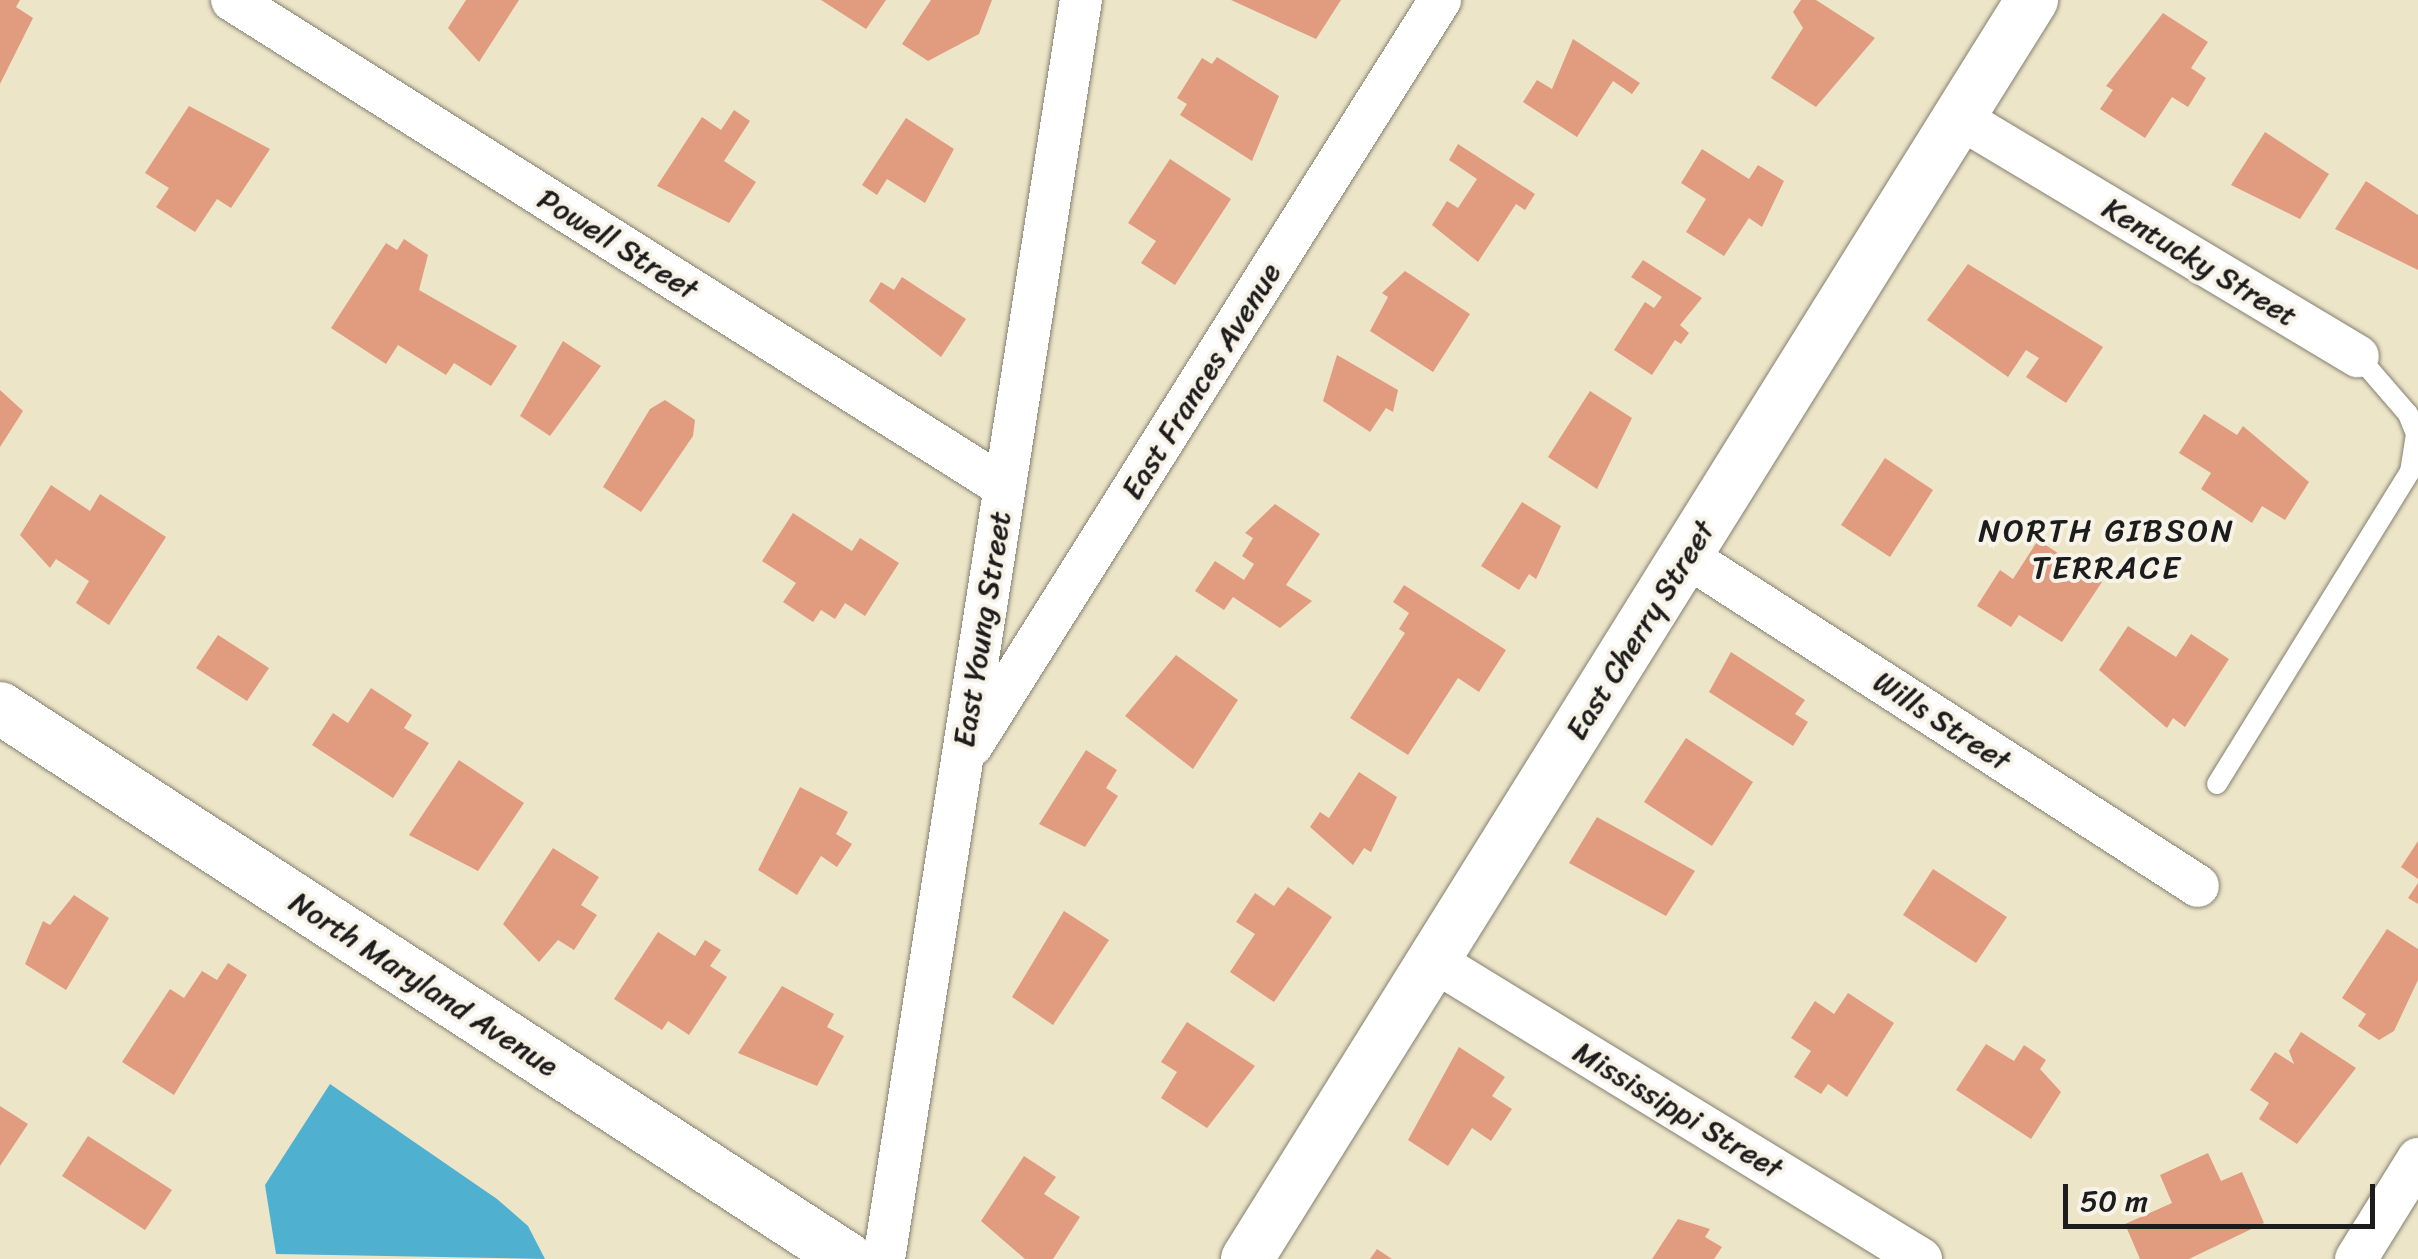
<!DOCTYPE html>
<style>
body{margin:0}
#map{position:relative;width:2418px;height:1259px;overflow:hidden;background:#ede5c8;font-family:Sriracha,sans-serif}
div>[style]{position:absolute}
.water>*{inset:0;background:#50b0cf}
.building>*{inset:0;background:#e19c7f}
.roads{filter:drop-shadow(0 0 2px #848072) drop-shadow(0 0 2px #848072)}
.service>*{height:20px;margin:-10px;padding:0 10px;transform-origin:10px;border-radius:10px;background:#fff}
.minor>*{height:42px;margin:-21px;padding:0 21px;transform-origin:21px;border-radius:21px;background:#fff}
.tertiary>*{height:52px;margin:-26px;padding:0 26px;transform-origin:26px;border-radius:26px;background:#fff}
span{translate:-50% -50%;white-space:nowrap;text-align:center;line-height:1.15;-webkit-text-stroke:8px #f7f3e8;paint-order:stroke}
.street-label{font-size:30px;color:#1c1c1c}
.neighbourhood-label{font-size:32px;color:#1c1c1c;letter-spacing:2.5px}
.scale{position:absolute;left:2063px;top:1184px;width:312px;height:45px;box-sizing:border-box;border:5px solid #1c1c1c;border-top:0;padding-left:12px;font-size:30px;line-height:35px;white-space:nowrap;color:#1c1c1c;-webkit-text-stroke:8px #f7f3e8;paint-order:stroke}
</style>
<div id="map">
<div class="water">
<i style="clip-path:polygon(330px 1084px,497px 1199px,528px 1226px,545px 1259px,276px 1254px,265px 1185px)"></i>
</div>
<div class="building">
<i style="clip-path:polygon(0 0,20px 0,16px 7px,33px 18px,0 84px)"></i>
<i style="clip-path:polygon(466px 0,519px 0,479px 62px,448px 28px)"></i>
<i style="clip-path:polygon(821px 0,886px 0,866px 29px)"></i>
<i style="clip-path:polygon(931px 0,992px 0,979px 34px,928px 61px,902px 44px)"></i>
<i style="clip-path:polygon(1231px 0,1341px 0,1316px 39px)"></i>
<i style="clip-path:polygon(1801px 0,1816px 0,1875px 38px,1816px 107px,1771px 78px,1803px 28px,1793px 12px)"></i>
<i style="clip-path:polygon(2163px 13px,2208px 42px,2191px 68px,2206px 78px,2188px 107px,2172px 97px,2145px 138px,2100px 109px,2113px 90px,2106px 86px)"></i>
<i style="clip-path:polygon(1573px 39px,1640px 83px,1632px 94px,1613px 81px,1577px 137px,1523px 102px,1537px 80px,1552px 89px)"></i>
<i style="clip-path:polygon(1217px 57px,1279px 96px,1252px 161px,1180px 115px,1187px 104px,1177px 98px,1202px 58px,1212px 64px)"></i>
<i style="clip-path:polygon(189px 106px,270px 149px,231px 208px,217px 199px,195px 232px,156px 207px,169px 188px,145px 173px)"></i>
<i style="clip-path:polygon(734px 110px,750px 121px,724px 161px,756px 182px,729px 223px,657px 186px,702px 117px,721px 130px)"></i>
<i style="clip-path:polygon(906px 118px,954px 149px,925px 203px,887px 179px,877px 195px,862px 185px)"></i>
<i style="clip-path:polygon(2265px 132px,2329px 174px,2300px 219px,2231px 185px)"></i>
<i style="clip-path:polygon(1458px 144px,1535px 194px,1525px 210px,1516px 204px,1478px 262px,1432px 225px,1447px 201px,1458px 208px,1477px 179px,1449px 160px)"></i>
<i style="clip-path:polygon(1702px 149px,1749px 179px,1758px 165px,1784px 181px,1762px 227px,1749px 218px,1724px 256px,1686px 232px,1706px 199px,1681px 183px)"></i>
<i style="clip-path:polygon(1170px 159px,1231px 199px,1175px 285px,1141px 263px,1156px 241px,1128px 223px)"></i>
<i style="clip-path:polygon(2366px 181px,2418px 215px,2418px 270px,2335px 229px)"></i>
<i style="clip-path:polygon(404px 239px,428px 255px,419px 290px,517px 346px,491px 386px,454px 363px,446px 375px,398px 345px,386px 364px,331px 328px,386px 243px,397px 250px)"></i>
<i style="clip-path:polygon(1643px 260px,1702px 298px,1680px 325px,1689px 333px,1681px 344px,1675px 340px,1652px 375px,1614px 350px,1645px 302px,1654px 308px,1662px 297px,1631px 277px)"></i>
<i style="clip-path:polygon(1968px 264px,2103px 347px,2066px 403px,2026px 377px,2039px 358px,2026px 350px,2008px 377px,1927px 320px)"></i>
<i style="clip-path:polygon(1405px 271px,1470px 314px,1433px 372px,1370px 331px,1388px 297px,1382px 293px)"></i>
<i style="clip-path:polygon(902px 277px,966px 319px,941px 357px,869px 301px,881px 282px,894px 290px)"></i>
<i style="clip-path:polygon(563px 341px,601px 366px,550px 436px,520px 416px)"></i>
<i style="clip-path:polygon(1337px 355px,1398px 390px,1393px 412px,1386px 408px,1370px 432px,1323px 401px)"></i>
<i style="clip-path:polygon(0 390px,23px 411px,0 447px)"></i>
<i style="clip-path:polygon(1590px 391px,1632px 418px,1597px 489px,1548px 457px)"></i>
<i style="clip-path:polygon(665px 400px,695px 420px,693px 436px,641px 512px,603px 487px,650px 409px)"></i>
<i style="clip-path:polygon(2204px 414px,2237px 435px,2243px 426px,2309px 482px,2285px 520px,2262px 506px,2252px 523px,2201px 489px,2211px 473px,2179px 453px)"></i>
<i style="clip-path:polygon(1885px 458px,1933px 490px,1890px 557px,1841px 525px)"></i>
<i style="clip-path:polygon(51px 485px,90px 511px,100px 494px,166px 537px,109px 625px,76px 603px,89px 581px,56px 559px,50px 568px,20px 535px)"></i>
<i style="clip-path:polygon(1522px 502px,1561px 526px,1536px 579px,1529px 574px,1519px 590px,1481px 566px)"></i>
<i style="clip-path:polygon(1275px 504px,1320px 534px,1286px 585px,1312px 601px,1280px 628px,1233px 597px,1224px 610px,1195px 591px,1215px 561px,1244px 580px,1254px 564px,1242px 556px,1253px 538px,1245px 533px)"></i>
<i style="clip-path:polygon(793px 513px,852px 551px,860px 538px,899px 563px,865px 616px,845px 603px,835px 619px,821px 610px,813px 622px,783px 602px,796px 583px,762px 561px)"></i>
<i style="clip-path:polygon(2038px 540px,2102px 582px,2062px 642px,2019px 615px,2011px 627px,1977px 606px,2000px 570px,2013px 579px)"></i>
<i style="clip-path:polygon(1404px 585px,1506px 650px,1479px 692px,1458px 678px,1408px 755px,1350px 718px,1405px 633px,1399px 629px,1409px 613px,1393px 602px)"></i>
<i style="clip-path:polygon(2128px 626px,2176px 657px,2191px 634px,2229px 659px,2185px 727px,2173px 718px,2167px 728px,2099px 670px)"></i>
<i style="clip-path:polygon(218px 635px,269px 668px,247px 701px,196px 668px)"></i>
<i style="clip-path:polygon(1731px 652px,1805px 700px,1795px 714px,1808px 722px,1793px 746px,1709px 692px)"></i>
<i style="clip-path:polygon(1176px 655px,1238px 700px,1193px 769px,1125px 716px)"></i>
<i style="clip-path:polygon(371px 688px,412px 715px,404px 728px,429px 743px,393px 798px,312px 745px,333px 713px,348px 723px)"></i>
<i style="clip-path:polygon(1686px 738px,1753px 782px,1712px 846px,1644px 802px)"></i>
<i style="clip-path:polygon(1086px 750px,1117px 770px,1106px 788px,1118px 796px,1085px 847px,1039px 824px)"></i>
<i style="clip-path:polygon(459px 760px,524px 803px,478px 871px,409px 835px)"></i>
<i style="clip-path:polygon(1359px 772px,1397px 797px,1371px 852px,1364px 848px,1353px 865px,1310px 827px,1320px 812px,1329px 818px)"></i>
<i style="clip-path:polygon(800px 787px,848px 812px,836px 834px,852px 844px,837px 867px,821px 856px,797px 895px,758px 870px)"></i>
<i style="clip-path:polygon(1597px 817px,1695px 871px,1666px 916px,1569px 863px)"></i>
<i style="clip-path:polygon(2418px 841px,2418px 879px,2401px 867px)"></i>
<i style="clip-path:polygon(553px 848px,599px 877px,581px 905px,597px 915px,574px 950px,558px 940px,539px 962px,503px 924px)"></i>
<i style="clip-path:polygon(1933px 869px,2007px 917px,1976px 963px,1903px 915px)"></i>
<i style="clip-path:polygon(2418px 883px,2418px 904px,2408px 898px)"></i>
<i style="clip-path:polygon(1288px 887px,1332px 917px,1274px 1002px,1230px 972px,1255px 934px,1236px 922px,1255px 893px,1274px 906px)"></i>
<i style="clip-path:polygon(74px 895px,109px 918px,66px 990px,25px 964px,43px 921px,50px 925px)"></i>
<i style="clip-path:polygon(1064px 911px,1109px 940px,1053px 1025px,1012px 997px)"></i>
<i style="clip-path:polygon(2387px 929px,2418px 949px,2418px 980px,2394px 1031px,2379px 1040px,2358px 1026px,2366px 1014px,2342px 998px)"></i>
<i style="clip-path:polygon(658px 932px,695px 956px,705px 940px,721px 950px,710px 966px,727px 977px,689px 1035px,668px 1021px,662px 1030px,614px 999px)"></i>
<i style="clip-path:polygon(228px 963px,247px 975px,174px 1095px,122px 1062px,170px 989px,184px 998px,202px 971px,217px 980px)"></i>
<i style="clip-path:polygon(782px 986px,834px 1014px,827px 1027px,844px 1036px,817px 1086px,738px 1053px)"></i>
<i style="clip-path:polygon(1848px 993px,1894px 1023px,1847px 1097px,1828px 1084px,1821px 1094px,1794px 1077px,1811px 1051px,1791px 1038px,1815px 1001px,1834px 1014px)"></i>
<i style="clip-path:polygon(1187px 1022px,1255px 1066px,1207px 1128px,1161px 1098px,1177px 1072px,1161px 1062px)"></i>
<i style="clip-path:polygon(2301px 1032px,2356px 1068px,2297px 1144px,2259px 1119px,2269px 1103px,2250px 1090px,2275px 1052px,2294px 1064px,2289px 1051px)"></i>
<i style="clip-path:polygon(1986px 1044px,2014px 1061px,2024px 1045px,2046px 1060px,2040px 1069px,2061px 1092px,2031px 1139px,1956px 1090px)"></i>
<i style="clip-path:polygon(1459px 1047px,1505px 1077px,1492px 1096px,1512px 1109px,1491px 1141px,1472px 1128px,1448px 1166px,1408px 1140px)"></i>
<i style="clip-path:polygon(0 1106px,28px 1124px,0 1166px)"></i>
<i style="clip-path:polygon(88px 1136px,172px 1190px,145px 1230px,62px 1176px)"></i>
<i style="clip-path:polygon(2208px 1153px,2221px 1181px,2242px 1172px,2264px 1223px,2189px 1259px,2140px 1259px,2125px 1224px,2172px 1203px,2160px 1175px)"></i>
<i style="clip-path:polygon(1024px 1156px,1056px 1177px,1044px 1194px,1080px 1217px,1053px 1259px,1025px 1259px,981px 1221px)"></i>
<i style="clip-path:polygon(1678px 1219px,1710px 1229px,1705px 1237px,1722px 1247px,1714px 1259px,1652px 1259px)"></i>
<i style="clip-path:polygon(1377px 1249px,1392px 1259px,1370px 1259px)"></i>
</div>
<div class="roads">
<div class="service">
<i style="left:2217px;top:784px;width:367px;rotate:-58.3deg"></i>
<i style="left:2410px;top:472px;width:38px;rotate:-81deg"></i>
<i style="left:2416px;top:434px;width:22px;rotate:-112deg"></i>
<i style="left:2408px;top:414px;width:77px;rotate:-130.8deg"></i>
</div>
<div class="minor">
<i style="left:232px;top:0;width:913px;rotate:32.24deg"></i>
<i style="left:1958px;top:117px;width:466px;rotate:30.9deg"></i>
<i style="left:1686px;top:556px;width:609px;rotate:32.8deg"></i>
<i style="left:972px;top:745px;width:880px;rotate:-57.86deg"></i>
<i style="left:1434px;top:961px;width:571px;rotate:31.46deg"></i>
<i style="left:884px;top:1259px;width:1274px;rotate:-81.11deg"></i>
<i style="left:2356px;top:1259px;width:118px;rotate:-58.2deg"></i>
</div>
<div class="tertiary">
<i style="left:0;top:708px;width:1011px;rotate:33.01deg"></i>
<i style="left:1247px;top:1259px;width:1484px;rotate:-58.06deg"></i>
</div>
</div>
<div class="street-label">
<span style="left:618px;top:244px;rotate:32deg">Powell Street</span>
<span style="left:2200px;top:262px;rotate:31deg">Kentucky Street</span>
<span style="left:1201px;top:381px;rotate:-58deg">East Frances Avenue</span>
<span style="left:982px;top:629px;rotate:-81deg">East Young Street</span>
<span style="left:1640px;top:630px;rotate:-58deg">East Cherry Street</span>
<span style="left:1942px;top:721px;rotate:33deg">Wills Street</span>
<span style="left:424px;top:984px;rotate:33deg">North Maryland Avenue</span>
<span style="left:1678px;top:1110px;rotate:31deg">Mississippi Street</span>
</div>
<div class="neighbourhood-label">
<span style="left:2107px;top:550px">NORTH GIBSON<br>TERRACE</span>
</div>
<div class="scale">50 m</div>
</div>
